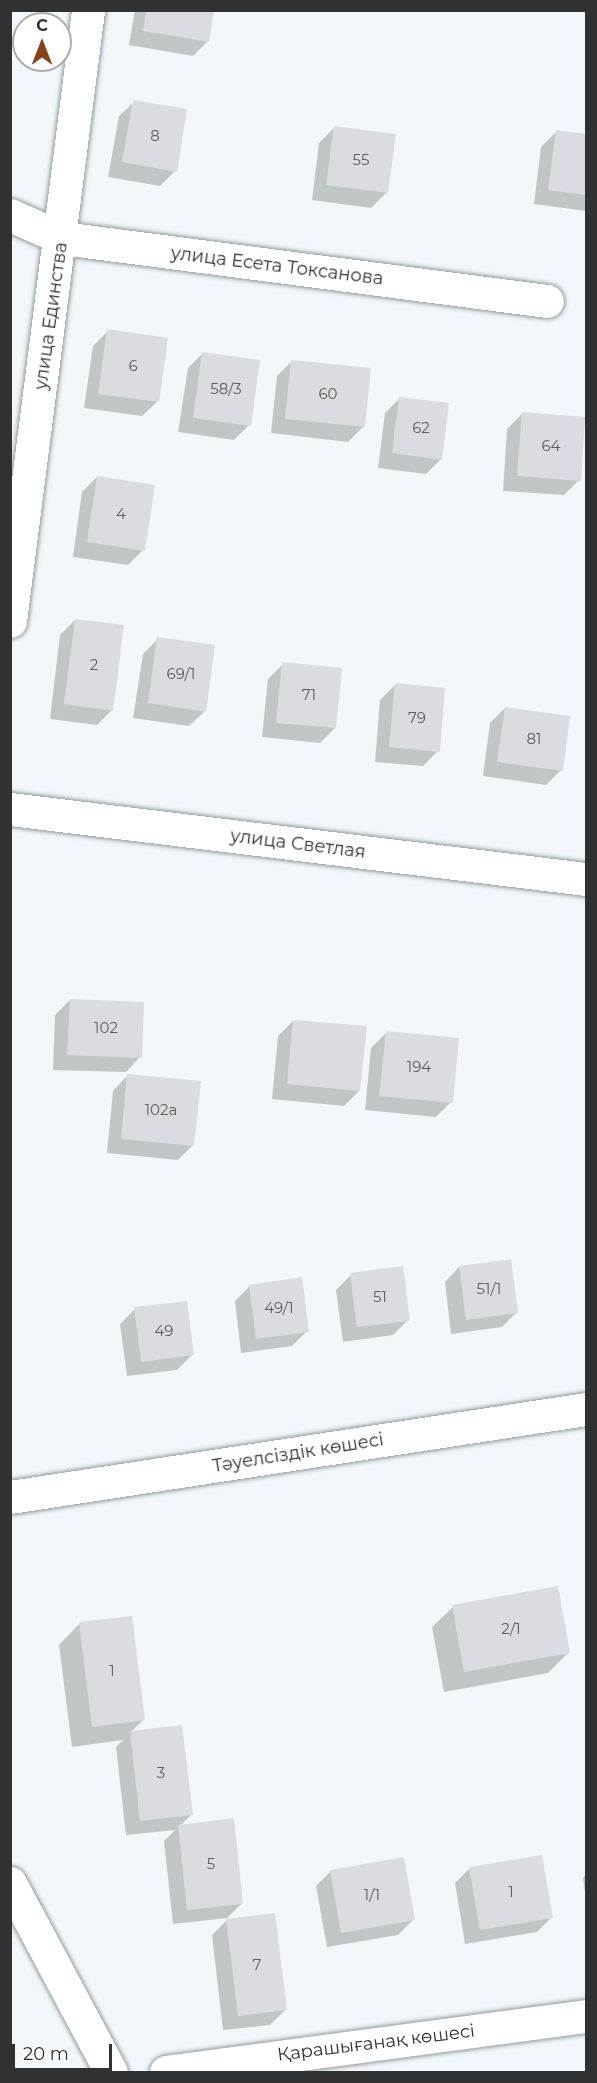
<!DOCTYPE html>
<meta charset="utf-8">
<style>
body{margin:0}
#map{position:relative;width:597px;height:2083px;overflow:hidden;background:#f1f7fa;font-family:Montserrat,sans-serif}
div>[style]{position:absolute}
.shadow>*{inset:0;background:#0003}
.building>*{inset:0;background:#dadce1}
.roads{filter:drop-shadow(0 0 2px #959a9d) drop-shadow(0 0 2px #959a9d)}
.minor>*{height:33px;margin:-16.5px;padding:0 16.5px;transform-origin:16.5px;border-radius:16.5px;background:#fff}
.major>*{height:33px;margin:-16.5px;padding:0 16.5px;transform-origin:16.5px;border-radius:16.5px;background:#fff}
span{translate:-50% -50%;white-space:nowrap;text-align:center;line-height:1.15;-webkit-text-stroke:5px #fff;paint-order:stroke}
.number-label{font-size:15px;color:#5a5c5e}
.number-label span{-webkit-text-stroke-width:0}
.street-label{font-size:18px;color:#2f3132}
.frame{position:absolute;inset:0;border:12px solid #2f3132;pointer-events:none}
.north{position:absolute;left:12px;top:12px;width:60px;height:60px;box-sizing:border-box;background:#fff;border:2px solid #acadad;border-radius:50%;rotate:0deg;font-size:16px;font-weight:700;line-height:24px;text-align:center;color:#2f3132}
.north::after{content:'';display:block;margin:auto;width:21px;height:27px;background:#874218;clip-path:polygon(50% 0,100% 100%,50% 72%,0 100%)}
.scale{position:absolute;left:12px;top:2044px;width:100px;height:27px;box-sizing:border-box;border:3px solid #2f3132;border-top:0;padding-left:8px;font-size:18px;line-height:21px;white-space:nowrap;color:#2f3132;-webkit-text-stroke:4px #fff;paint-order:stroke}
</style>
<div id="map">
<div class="shadow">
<i style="clip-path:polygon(135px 10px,213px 10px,208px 41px,193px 56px,129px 45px)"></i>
<i style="clip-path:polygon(134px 102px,175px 171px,160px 186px,108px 177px,119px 116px)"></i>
<i style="clip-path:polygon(334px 128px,386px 193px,371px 208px,312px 200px,319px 143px)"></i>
<i style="clip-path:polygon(556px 132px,586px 136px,586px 211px,534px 204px,541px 147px)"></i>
<i style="clip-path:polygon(108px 331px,157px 402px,142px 416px,84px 408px,93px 346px)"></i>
<i style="clip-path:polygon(203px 353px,249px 425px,234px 440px,178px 432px,188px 368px)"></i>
<i style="clip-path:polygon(292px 361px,363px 427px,348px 442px,271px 433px,277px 376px)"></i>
<i style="clip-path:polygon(400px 398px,441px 459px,426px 474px,378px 468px,385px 413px)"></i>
<i style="clip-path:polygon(522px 414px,579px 480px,564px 495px,503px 491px,507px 429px)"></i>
<i style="clip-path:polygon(97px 477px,143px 550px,128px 565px,73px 557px,82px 492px)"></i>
<i style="clip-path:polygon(75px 620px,112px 710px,97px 725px,50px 719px,60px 635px)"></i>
<i style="clip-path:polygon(158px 639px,204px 712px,189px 726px,133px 718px,143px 654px)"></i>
<i style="clip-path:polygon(283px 664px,335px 728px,320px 743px,262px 737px,268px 679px)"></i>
<i style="clip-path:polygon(395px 685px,438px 751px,423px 766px,375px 762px,380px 700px)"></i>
<i style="clip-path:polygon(505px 708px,561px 770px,546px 785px,483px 776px,490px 723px)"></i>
<i style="clip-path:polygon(70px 1000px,140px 1057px,126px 1072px,53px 1070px,55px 1015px)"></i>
<i style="clip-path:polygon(293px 1021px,359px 1091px,344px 1106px,272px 1099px,278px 1036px)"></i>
<i style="clip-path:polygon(386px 1033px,451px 1102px,436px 1117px,365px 1110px,371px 1048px)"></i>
<i style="clip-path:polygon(127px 1076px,193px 1145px,178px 1160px,107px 1153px,113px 1091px)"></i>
<i style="clip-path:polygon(459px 1267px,517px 1312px,502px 1327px,451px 1334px,445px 1282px)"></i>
<i style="clip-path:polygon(351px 1275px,408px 1320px,393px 1335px,343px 1342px,336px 1290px)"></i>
<i style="clip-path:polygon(250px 1286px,307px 1331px,292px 1346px,241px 1353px,235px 1301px)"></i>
<i style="clip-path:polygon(135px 1309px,192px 1355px,177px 1370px,127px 1376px,120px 1324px)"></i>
<i style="clip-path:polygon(453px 1607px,568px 1653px,548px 1673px,444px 1692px,432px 1627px)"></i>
<i style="clip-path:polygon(79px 1624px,144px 1719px,131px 1732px,191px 1815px,180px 1826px,242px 1903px,227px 1918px,173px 1924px,164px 1841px,175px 1830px,126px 1835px,116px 1747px,123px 1740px,72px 1747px,59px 1645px)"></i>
<i style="clip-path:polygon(470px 1868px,552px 1917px,537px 1932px,465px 1944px,455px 1883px)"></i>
<i style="clip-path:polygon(331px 1871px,413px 1920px,398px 1935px,327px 1947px,316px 1886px)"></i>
<i style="clip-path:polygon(586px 1874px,586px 1901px,583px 1878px)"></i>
<i style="clip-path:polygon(227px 1920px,285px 2010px,270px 2025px,223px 2030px,212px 1935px)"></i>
</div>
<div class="building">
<i style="clip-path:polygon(146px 10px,214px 10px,209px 42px,143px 31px)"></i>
<i style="clip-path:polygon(133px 100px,187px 109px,177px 172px,122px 162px)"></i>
<i style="clip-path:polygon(334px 126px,396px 134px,388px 193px,326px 185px)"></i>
<i style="clip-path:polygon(556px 130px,586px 134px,586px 195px,548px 190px)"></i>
<i style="clip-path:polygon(107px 329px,168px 338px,159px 402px,98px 394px)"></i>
<i style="clip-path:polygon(202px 352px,260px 360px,251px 426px,193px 418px)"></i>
<i style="clip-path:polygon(291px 360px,371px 368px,365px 427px,285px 419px)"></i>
<i style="clip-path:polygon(399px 397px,449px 403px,442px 460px,392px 453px)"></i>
<i style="clip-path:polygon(522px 412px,585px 417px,581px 481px,517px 476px)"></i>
<i style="clip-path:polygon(97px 476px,155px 485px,145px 551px,87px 542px)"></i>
<i style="clip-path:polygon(75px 619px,124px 625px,113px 711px,64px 704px)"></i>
<i style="clip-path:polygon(157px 637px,215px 645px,206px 712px,148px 703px)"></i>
<i style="clip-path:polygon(282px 662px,342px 668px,336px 728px,276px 723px)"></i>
<i style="clip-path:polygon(395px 683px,445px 688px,440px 752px,389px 747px)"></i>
<i style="clip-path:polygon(505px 707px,570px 716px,563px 771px,497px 762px)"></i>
<i style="clip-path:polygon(70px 999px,144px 1002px,142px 1058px,67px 1055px)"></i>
<i style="clip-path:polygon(293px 1020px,367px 1026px,360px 1091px,287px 1084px)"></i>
<i style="clip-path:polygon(386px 1031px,459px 1038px,453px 1103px,379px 1096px)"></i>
<i style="clip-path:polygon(127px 1074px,201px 1081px,194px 1146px,121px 1139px)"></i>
<i style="clip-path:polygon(511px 1259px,518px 1313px,466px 1320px,459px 1266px)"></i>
<i style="clip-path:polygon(403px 1266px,410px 1321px,357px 1327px,350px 1273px)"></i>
<i style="clip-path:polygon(302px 1277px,309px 1332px,256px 1339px,249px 1285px)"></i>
<i style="clip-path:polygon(187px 1301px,194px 1355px,141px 1362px,134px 1307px)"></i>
<i style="clip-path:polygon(558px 1586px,570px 1653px,464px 1672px,452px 1605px)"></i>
<i style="clip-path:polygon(132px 1616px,145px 1720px,92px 1727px,79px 1622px)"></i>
<i style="clip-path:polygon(182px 1725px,193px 1815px,140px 1821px,130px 1731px)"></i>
<i style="clip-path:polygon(234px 1818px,243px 1904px,187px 1910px,178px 1825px)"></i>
<i style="clip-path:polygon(542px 1855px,553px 1918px,480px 1930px,469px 1867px)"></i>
<i style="clip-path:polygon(404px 1857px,415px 1920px,341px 1933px,330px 1870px)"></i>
<i style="clip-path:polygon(275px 1913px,287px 2010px,238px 2016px,226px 1919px)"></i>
</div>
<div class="roads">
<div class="minor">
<i style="left:10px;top:215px;width:57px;rotate:23.9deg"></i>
<i style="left:62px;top:238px;width:489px;rotate:7.4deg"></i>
<i style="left:10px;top:621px;width:616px;rotate:-82.72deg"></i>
<i style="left:10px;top:809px;width:580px;rotate:6.93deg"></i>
<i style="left:10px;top:1883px;width:214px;rotate:61.9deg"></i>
<i style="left:166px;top:2072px;width:424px;rotate:-7.6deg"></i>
</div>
<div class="major">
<i style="left:10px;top:1497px;width:583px;rotate:-8.69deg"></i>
</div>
</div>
<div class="number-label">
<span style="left:155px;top:136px">8</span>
<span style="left:361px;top:160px">55</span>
<span style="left:133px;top:366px">6</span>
<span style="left:226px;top:389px">58/3</span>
<span style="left:328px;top:394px">60</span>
<span style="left:421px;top:428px">62</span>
<span style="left:551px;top:446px">64</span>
<span style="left:121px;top:514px">4</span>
<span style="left:94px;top:665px">2</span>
<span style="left:181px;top:674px">69/1</span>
<span style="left:309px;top:695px">71</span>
<span style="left:417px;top:718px">79</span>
<span style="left:534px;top:739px">81</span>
<span style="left:106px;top:1028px">102</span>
<span style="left:419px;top:1067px">194</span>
<span style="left:161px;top:1110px">102а</span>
<span style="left:489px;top:1289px">51/1</span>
<span style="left:380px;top:1297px">51</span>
<span style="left:279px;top:1308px">49/1</span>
<span style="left:164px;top:1331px">49</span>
<span style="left:511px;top:1629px">2/1</span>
<span style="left:112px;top:1671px">1</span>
<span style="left:161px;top:1773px">3</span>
<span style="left:211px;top:1864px">5</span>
<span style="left:511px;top:1892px">1</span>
<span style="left:372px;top:1895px">1/1</span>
<span style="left:257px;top:1965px">7</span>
</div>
<div class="street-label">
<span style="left:277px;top:266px;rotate:7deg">улица Есета Токсанова</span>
<span style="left:51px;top:316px;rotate:-82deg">улица Единства</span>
<span style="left:298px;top:844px;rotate:7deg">улица Светлая</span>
<span style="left:298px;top:1453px;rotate:-9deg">Тәуелсіздік көшесі</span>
<span style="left:376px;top:2043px;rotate:-7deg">Қарашығанақ көшесі</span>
</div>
<div class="frame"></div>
<div class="north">С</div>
<div class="scale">20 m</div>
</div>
